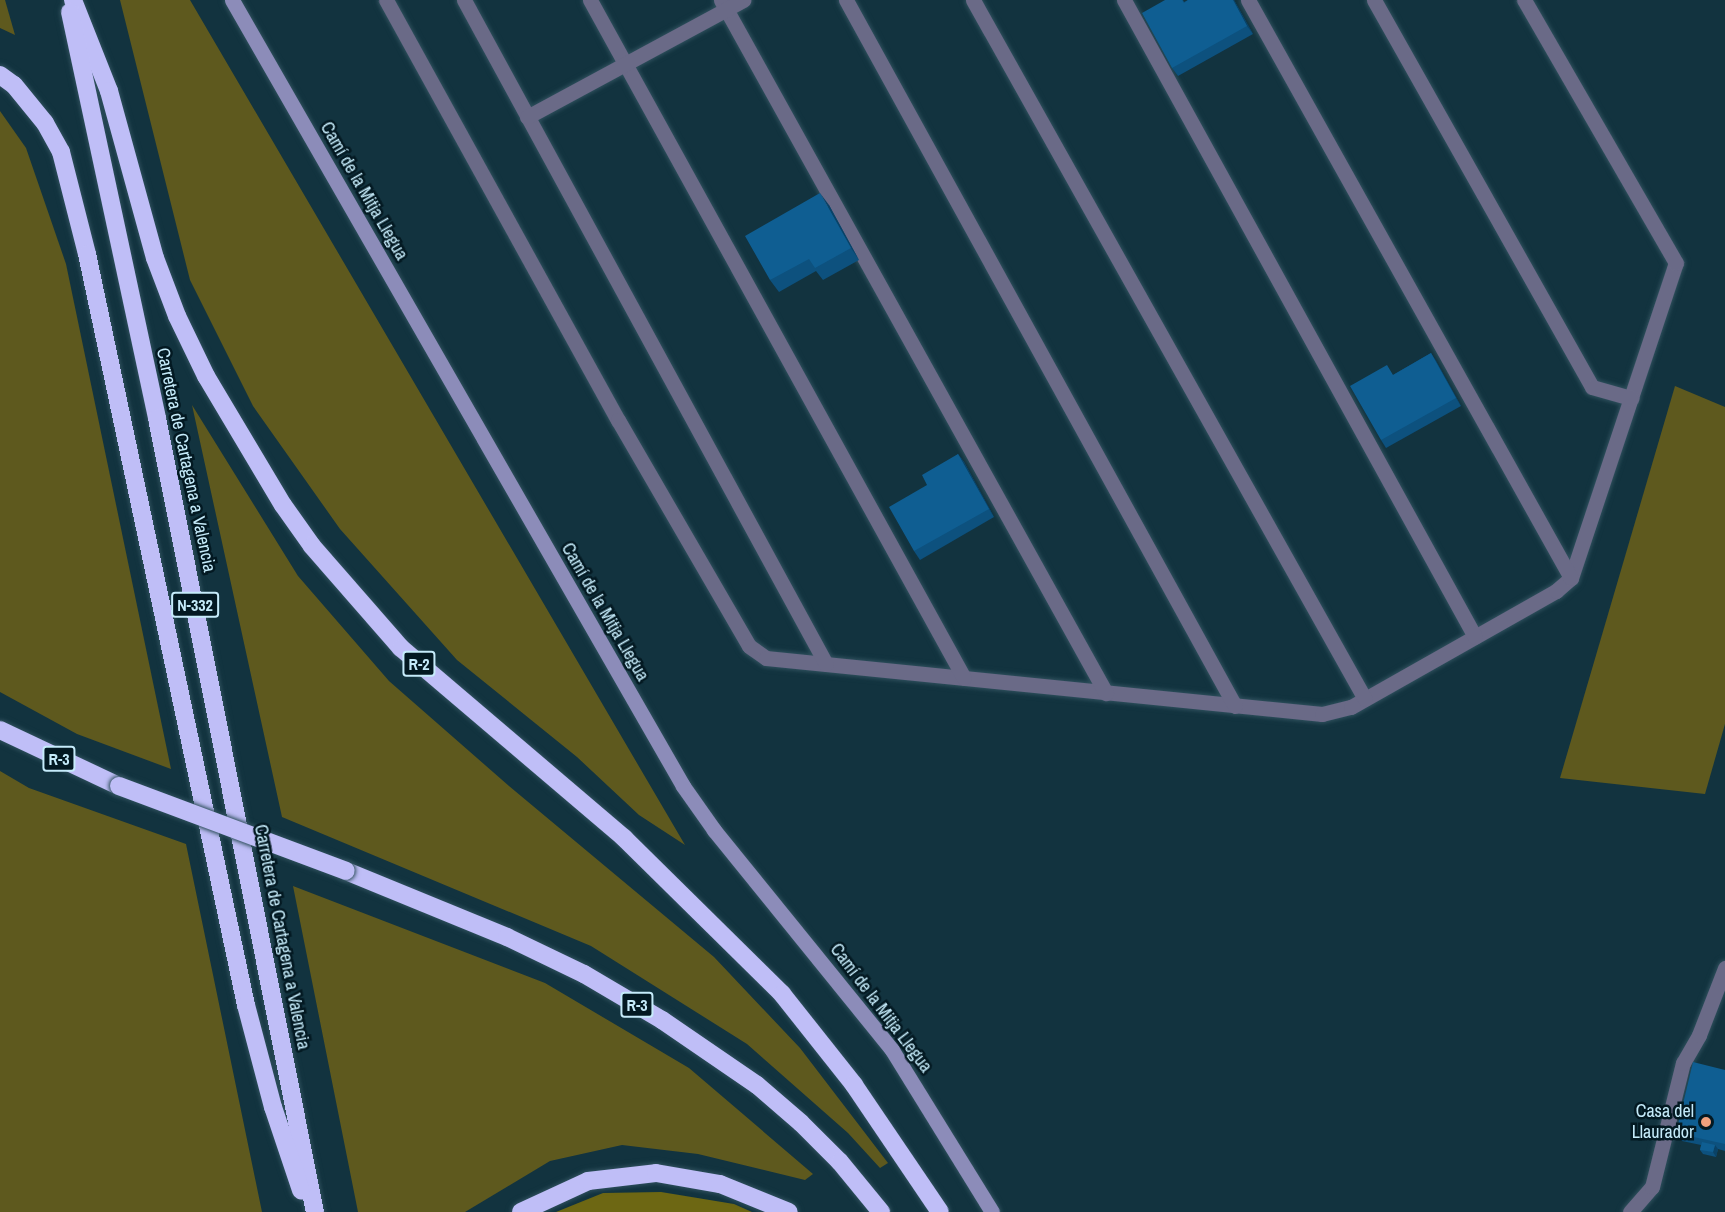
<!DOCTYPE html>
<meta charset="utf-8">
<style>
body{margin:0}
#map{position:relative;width:1725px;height:1212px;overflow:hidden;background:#12333f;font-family:"Archivo Narrow",sans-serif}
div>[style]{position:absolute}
.green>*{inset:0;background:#5e591e}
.forest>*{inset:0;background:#6d6713}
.roads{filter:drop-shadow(0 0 2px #2f505d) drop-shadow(0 0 2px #2f505d)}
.lane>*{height:15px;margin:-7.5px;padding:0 7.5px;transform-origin:7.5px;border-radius:7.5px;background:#6a6a87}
.street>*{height:15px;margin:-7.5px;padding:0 7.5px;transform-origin:7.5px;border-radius:7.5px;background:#6a6a87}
.secondary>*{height:15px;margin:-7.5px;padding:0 7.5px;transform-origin:7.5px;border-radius:7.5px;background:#8c8cb9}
.highway>*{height:18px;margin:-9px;padding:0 9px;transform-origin:9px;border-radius:9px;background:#bfbef7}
.bridges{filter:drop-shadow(0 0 2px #2f505d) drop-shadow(0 0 2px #2f505d)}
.highway-bridge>*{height:18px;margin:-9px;padding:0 9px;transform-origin:9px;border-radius:9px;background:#bfbef7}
.wall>*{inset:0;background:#0d517e}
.shaded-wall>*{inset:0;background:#0a4266}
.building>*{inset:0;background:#0f5e92}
.dots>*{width:16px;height:16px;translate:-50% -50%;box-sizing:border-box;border:3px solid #031922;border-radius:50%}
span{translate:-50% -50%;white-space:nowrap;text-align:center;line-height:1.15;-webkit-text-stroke:5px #031922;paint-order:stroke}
.shield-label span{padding:2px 4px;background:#031922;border:2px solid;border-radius:4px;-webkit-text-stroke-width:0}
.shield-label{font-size:16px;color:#c5ebfa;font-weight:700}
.street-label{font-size:18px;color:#c5ebfa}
.poi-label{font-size:18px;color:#c5ebfa}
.right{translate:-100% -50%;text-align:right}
</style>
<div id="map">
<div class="green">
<i style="clip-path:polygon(0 0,5px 0,15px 35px,0 28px)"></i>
<i style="clip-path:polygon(120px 0,190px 0,685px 845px,639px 815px,577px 757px,457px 660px,340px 529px,253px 406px,190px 280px)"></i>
<i style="clip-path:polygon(0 111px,26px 148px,66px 264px,171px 769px,77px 734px,0 692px)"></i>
<i style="clip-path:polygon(1675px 386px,1725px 407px,1725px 724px,1705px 794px,1560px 778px)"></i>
<i style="clip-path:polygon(192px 405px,298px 576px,389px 681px,509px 786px,714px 957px,800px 1048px,888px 1163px,880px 1168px,848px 1133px,747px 1044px,591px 946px,282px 817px)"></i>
<i style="clip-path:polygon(0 771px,29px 788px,186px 844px,262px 1212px,0 1212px)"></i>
<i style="clip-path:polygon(293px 886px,545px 983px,689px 1068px,813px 1174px,805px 1180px,698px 1154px,622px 1145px,550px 1161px,465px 1212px,358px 1212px)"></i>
</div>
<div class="forest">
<i style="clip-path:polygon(661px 1192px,734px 1204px,752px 1212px,556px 1212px,603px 1193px)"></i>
</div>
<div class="roads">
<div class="lane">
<i style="left:386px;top:0;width:480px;rotate:61.1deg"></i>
<i style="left:618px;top:420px;width:261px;rotate:59.9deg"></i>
<i style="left:749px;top:646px;width:21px;rotate:35deg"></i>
<i style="left:766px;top:658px;width:559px;rotate:5.75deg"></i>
<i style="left:1322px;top:714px;width:30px;rotate:-14deg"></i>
<i style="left:1351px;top:707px;width:236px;rotate:-29.5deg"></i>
<i style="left:1556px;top:591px;width:20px;rotate:-41deg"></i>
<i style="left:1571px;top:578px;width:332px;rotate:-71.6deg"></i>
<i style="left:1676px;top:263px;width:304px;rotate:-120deg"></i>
<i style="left:464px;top:0;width:756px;rotate:61.4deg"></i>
<i style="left:590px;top:0;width:774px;rotate:61.12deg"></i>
<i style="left:721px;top:0;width:793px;rotate:60.95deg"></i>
<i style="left:846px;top:0;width:806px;rotate:61.15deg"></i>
<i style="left:973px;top:0;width:801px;rotate:60.72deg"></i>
<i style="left:1124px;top:0;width:727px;rotate:61.14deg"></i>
<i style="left:1248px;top:0;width:662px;rotate:60.8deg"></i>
<i style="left:1374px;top:0;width:444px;rotate:60.6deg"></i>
<i style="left:1592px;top:387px;width:41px;rotate:15.8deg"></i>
<i style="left:527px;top:117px;width:246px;rotate:-28.4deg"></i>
</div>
<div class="street">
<i style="left:1630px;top:1212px;width:33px;rotate:-49deg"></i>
<i style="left:1652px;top:1187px;width:128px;rotate:-76deg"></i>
<i style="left:1683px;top:1063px;width:32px;rotate:-60deg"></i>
<i style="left:1699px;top:1035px;width:72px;rotate:-68.8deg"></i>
</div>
<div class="secondary">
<i style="left:232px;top:0;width:906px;rotate:60.15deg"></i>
<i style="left:683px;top:786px;width:54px;rotate:54.8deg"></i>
<i style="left:714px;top:830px;width:283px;rotate:51deg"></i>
<i style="left:892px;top:1050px;width:190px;rotate:58.3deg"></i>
</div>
<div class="highway">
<i style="left:73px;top:0;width:98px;rotate:68.4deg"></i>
<i style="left:109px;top:91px;width:173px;rotate:74.6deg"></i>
<i style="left:155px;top:258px;width:62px;rotate:69.2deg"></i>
<i style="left:177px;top:316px;width:67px;rotate:64.2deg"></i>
<i style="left:206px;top:376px;width:150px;rotate:59.2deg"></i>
<i style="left:283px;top:505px;width:50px;rotate:54.7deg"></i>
<i style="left:312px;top:546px;width:135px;rotate:48.9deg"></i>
<i style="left:401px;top:648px;width:293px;rotate:40.4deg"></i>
<i style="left:624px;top:838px;width:222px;rotate:44.6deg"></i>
<i style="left:782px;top:994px;width:116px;rotate:51.6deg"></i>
<i style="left:854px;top:1085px;width:153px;rotate:55.9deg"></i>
<i style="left:70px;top:12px;width:415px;rotate:77.9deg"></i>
<i style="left:157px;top:418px;width:810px;rotate:78.75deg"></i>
<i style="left:0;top:75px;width:17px;rotate:36deg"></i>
<i style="left:14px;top:85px;width:49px;rotate:50.8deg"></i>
<i style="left:45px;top:123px;width:33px;rotate:61deg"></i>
<i style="left:61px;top:152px;width:105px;rotate:75.7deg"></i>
<i style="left:87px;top:254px;width:768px;rotate:78.05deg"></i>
<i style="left:246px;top:1005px;width:106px;rotate:75.2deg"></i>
<i style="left:273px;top:1107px;width:88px;rotate:71.4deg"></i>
<i style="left:0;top:730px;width:132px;rotate:25.2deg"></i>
<i style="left:346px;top:871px;width:174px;rotate:22.3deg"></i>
<i style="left:507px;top:937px;width:85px;rotate:25.7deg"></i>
<i style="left:584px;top:974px;width:91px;rotate:30.5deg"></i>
<i style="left:662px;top:1020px;width:115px;rotate:34.4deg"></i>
<i style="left:757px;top:1085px;width:58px;rotate:40.8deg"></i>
<i style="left:801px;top:1123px;width:55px;rotate:45deg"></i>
<i style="left:840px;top:1162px;width:65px;rotate:50.6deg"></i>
<i style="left:521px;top:1212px;width:74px;rotate:-24.8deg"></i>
<i style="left:588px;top:1181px;width:68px;rotate:-6.7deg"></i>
<i style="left:656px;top:1173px;width:65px;rotate:9.8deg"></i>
<i style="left:720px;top:1184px;width:74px;rotate:22.1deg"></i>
</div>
</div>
<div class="bridges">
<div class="highway-bridge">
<i style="left:119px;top:786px;width:242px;rotate:20.5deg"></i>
</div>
</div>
<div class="wall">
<i style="clip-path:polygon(1165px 0,1183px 0,1184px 2px,1188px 0,1234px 0,1253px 34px,1178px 76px,1172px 68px)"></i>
<i style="clip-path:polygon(829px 205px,859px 260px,823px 280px,816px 271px,779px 292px,770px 280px)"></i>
<i style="clip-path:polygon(1431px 353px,1436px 361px,1461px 406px,1386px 448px,1381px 440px,1393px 375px)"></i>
<i style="clip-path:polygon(958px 454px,964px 462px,994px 517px,920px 560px,914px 551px,927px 485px)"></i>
<i style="clip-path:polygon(1725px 1070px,1725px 1151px,1718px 1149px,1716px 1157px,1703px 1154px,1700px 1150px,1701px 1145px,1682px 1141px,1676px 1133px)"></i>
</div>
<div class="shaded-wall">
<i style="clip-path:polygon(1233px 0,1234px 0,1253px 34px,1247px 26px)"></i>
<i style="clip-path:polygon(820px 193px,829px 205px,859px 260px,851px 248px)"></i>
<i style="clip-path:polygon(1431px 353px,1436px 361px,1461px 406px,1456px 398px)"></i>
<i style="clip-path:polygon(958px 454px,964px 462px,994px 517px,989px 509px)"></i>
<i style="clip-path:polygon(1715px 1145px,1718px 1149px,1716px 1157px,1713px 1152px)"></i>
</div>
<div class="building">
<i style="clip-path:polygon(1165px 0,1182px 0,1184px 3px,1188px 0,1233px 0,1247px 26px,1172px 68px,1142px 13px)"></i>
<i style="clip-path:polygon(820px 193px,851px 248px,815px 268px,809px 259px,770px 280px,745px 236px)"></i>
<i style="clip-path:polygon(1431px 353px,1456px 398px,1381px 440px,1350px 386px,1387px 365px,1393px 375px)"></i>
<i style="clip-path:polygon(958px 454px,989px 509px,914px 551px,889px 507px,927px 485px,922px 475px)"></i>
<i style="clip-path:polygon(1693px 1062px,1725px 1070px,1725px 1144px,1676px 1133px)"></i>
<i style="clip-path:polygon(1702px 1142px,1715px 1145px,1713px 1152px,1700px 1150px)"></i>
</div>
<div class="dots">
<i style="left:1706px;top:1122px;background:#f1a17d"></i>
</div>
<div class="shield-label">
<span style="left:195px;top:605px">N-332</span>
<span style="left:419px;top:664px">R-2</span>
<span style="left:59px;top:759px">R-3</span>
<span style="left:637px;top:1005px">R-3</span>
</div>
<div class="street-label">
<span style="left:364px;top:191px;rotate:60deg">Camí de la Mitja Llegua</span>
<span style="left:186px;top:460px;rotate:78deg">Carretera de Cartagena a Valencia</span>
<span style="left:605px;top:612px;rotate:60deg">Camí de la Mitja Llegua</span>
<span style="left:282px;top:937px;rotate:79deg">Carretera de Cartagena a Valencia</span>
<span style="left:881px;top:1008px;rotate:53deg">Camí de la Mitja Llegua</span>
</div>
<div class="poi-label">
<span class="right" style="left:1694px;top:1122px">Casa del<br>Llaurador</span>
</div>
</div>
